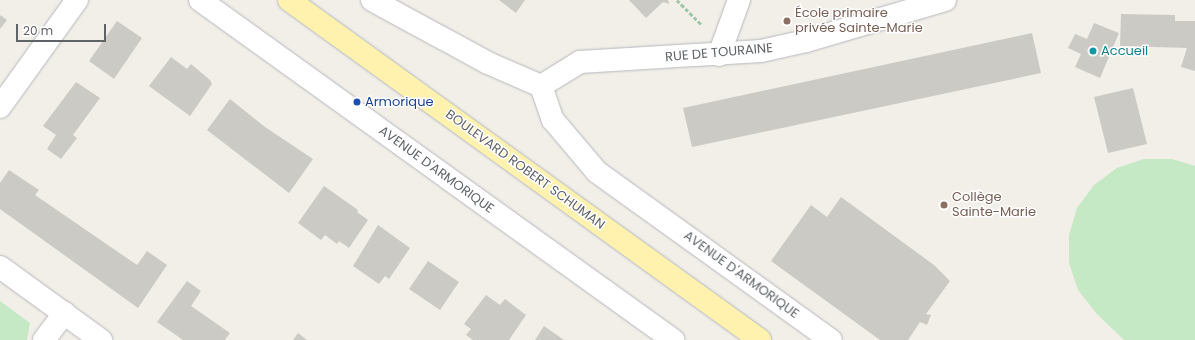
<!DOCTYPE html>
<meta charset="utf-8">
<style>
body{margin:0}
#map{position:relative;width:1195px;height:340px;overflow:hidden;background:#f1efe8;font-family:Poppins,sans-serif}
div>[style]{position:absolute}
.green>*{inset:0;background:#c5e8c5}
.building>*{inset:0;background:#cccac5}
.path>*{height:2.5px;margin-top:-1.25px;transform-origin:0;background:repeating-linear-gradient(90deg,#9cc7a9 0 4px,transparent 0 6px)}
.roads{filter:drop-shadow(0 0 1px #b5b8bc) drop-shadow(0 0 1px #b5b8bc)}
.minor>*{height:22px;margin:-11px;padding:0 11px;transform-origin:11px;border-radius:11px;background:#fff}
.major>*{height:22px;margin:-11px;padding:0 11px;transform-origin:11px;border-radius:11px;background:#fff2af}
.dots>*{width:11px;height:11px;translate:-50% -50%;box-sizing:border-box;border:2px solid #fff;border-radius:50%}
span{translate:-50% -50%;white-space:nowrap;text-align:center;line-height:1.15;-webkit-text-stroke:3px #fff;paint-order:stroke}
.education-label{font-size:13px;color:#785e54}
.left{translate:0 -50%;text-align:left}
.culture-label{font-size:13px;color:#0d838f}
.street-label{font-size:13px;color:#5f6368}
.transit-label{font-size:13px;color:#164399}
.scale{position:absolute;left:16px;top:24px;width:90px;height:18px;box-sizing:border-box;border:2px solid #5f6368;border-top:0;padding-left:5px;font-size:12px;line-height:14px;white-space:nowrap;color:#5f6368;-webkit-text-stroke:3px #fff;paint-order:stroke}
</style>
<div id="map">
<div class="green">
<i style="clip-path:polygon(1144px 159px,1172px 159px,1195px 166px,1195px 340px,1124px 340px,1097px 314px,1078px 290px,1069px 263px,1069px 235px,1077px 208px,1094px 185px,1117px 168px)"></i>
<i style="clip-path:polygon(0 301px,30px 323px,27px 340px,0 340px)"></i>
</div>
<div class="building">
<i style="clip-path:polygon(499px 0,525px 0,516px 13px)"></i>
<i style="clip-path:polygon(629px 0,668px 0,669px 4px,663px 2px,646px 18px)"></i>
<i style="clip-path:polygon(1121px 14px,1175px 15px,1175px 21px,1195px 21px,1195px 71px,1181px 67px,1187px 48px,1120px 46px)"></i>
<i style="clip-path:polygon(0 15px,7px 20px,0 29px)"></i>
<i style="clip-path:polygon(117px 21px,142px 38px,114px 79px,89px 61px)"></i>
<i style="clip-path:polygon(1094px 23px,1119px 33px,1100px 78px,1075px 67px,1081px 54px,1068px 48px,1075px 34px,1087px 39px)"></i>
<i style="clip-path:polygon(1032px 33px,1041px 73px,692px 147px,683px 108px)"></i>
<i style="clip-path:polygon(171px 57px,187px 69px,191px 64px,210px 80px,212px 84px,190px 116px,149px 86px)"></i>
<i style="clip-path:polygon(76px 82px,100px 98px,73px 135px,77px 138px,61px 159px,47px 149px,56px 135px,43px 126px)"></i>
<i style="clip-path:polygon(1133px 88px,1147px 144px,1108px 153px,1094px 97px)"></i>
<i style="clip-path:polygon(230px 99px,265px 127px,313px 159px,289px 193px,207px 130px)"></i>
<i style="clip-path:polygon(9px 170px,39px 190px,35px 195px,137px 265px,147px 251px,167px 265px,138px 308px,0 209px,0 183px)"></i>
<i style="clip-path:polygon(324px 186px,358px 210px,357px 212px,368px 220px,349px 248px,339px 241px,337px 244px,325px 235px,321px 240px,298px 223px)"></i>
<i style="clip-path:polygon(841px 197px,934px 265px,950px 281px,926px 314px,931px 315px,927px 325px,920px 322px,908px 340px,880px 340px,771px 261px,811px 205px,827px 217px)"></i>
<i style="clip-path:polygon(378px 225px,410px 248px,389px 279px,385px 276px,379px 284px,353px 266px)"></i>
<i style="clip-path:polygon(428px 261px,459px 282px,440px 310px,409px 289px)"></i>
<i style="clip-path:polygon(187px 281px,201px 291px,191px 306px,230px 333px,225px 340px,183px 340px,157px 322px)"></i>
<i style="clip-path:polygon(486px 295px,500px 305px,505px 299px,526px 315px,509px 340px,473px 340px,466px 335px,471px 329px,464px 324px)"></i>
<i style="clip-path:polygon(544px 326px,564px 340px,535px 340px)"></i>
<i style="clip-path:polygon(298px 333px,307px 340px,293px 340px)"></i>
</div>
<div class="path">
<i style="left:677px;top:0;width:34px;rotate:45deg"></i>
</div>
<div class="roads">
<div class="minor">
<i style="left:200px;top:0;width:583px;rotate:35.71deg"></i>
<i style="left:372px;top:0;width:132px;rotate:28.5deg"></i>
<i style="left:488px;top:63px;width:58px;rotate:23.5deg"></i>
<i style="left:541px;top:86px;width:36px;rotate:71deg"></i>
<i style="left:553px;top:120px;width:68px;rotate:49.8deg"></i>
<i style="left:597px;top:172px;width:288px;rotate:35.7deg"></i>
<i style="left:719px;top:55px;width:59px;rotate:-70deg"></i>
<i style="left:541px;top:86px;width:46px;rotate:-31.6deg"></i>
<i style="left:580px;top:62px;width:181px;rotate:-3.5deg"></i>
<i style="left:761px;top:51px;width:46px;rotate:-12.5deg"></i>
<i style="left:806px;top:41px;width:145px;rotate:-16.4deg"></i>
<i style="left:0;top:107px;width:132px;rotate:-54.3deg"></i>
<i style="left:0;top:267px;width:125px;rotate:35.9deg"></i>
<i style="left:44px;top:340px;width:34px;rotate:-53deg"></i>
</div>
<div class="major">
<i style="left:289px;top:0;width:581px;rotate:35.82deg"></i>
</div>
</div>
<div class="dots">
<i style="left:787px;top:21px;background:#8d6e63"></i>
<i style="left:1093px;top:51px;background:#0f9aa8"></i>
<i style="left:357px;top:102px;background:#1a4fb4"></i>
<i style="left:944px;top:205px;background:#8d6e63"></i>
</div>
<div class="education-label">
<span class="left" style="left:795px;top:21px">École primaire<br>privée Sainte-Marie</span>
<span class="left" style="left:952px;top:205px">Collège<br>Sainte-Marie</span>
</div>
<div class="culture-label">
<span class="left" style="left:1101px;top:51px">Accueil</span>
</div>
<div class="street-label">
<span style="left:719px;top:53px;rotate:-5deg">RUE DE TOURAINE</span>
<span style="left:436px;top:170px;rotate:36deg">AVENUE D'ARMORIQUE</span>
<span style="left:525px;top:170px;rotate:36deg">BOULEVARD ROBERT SCHUMAN</span>
<span style="left:741px;top:275px;rotate:36deg">AVENUE D'ARMORIQUE</span>
</div>
<div class="transit-label">
<span class="left" style="left:365px;top:102px">Armorique</span>
</div>
<div class="scale">20 m</div>
</div>
